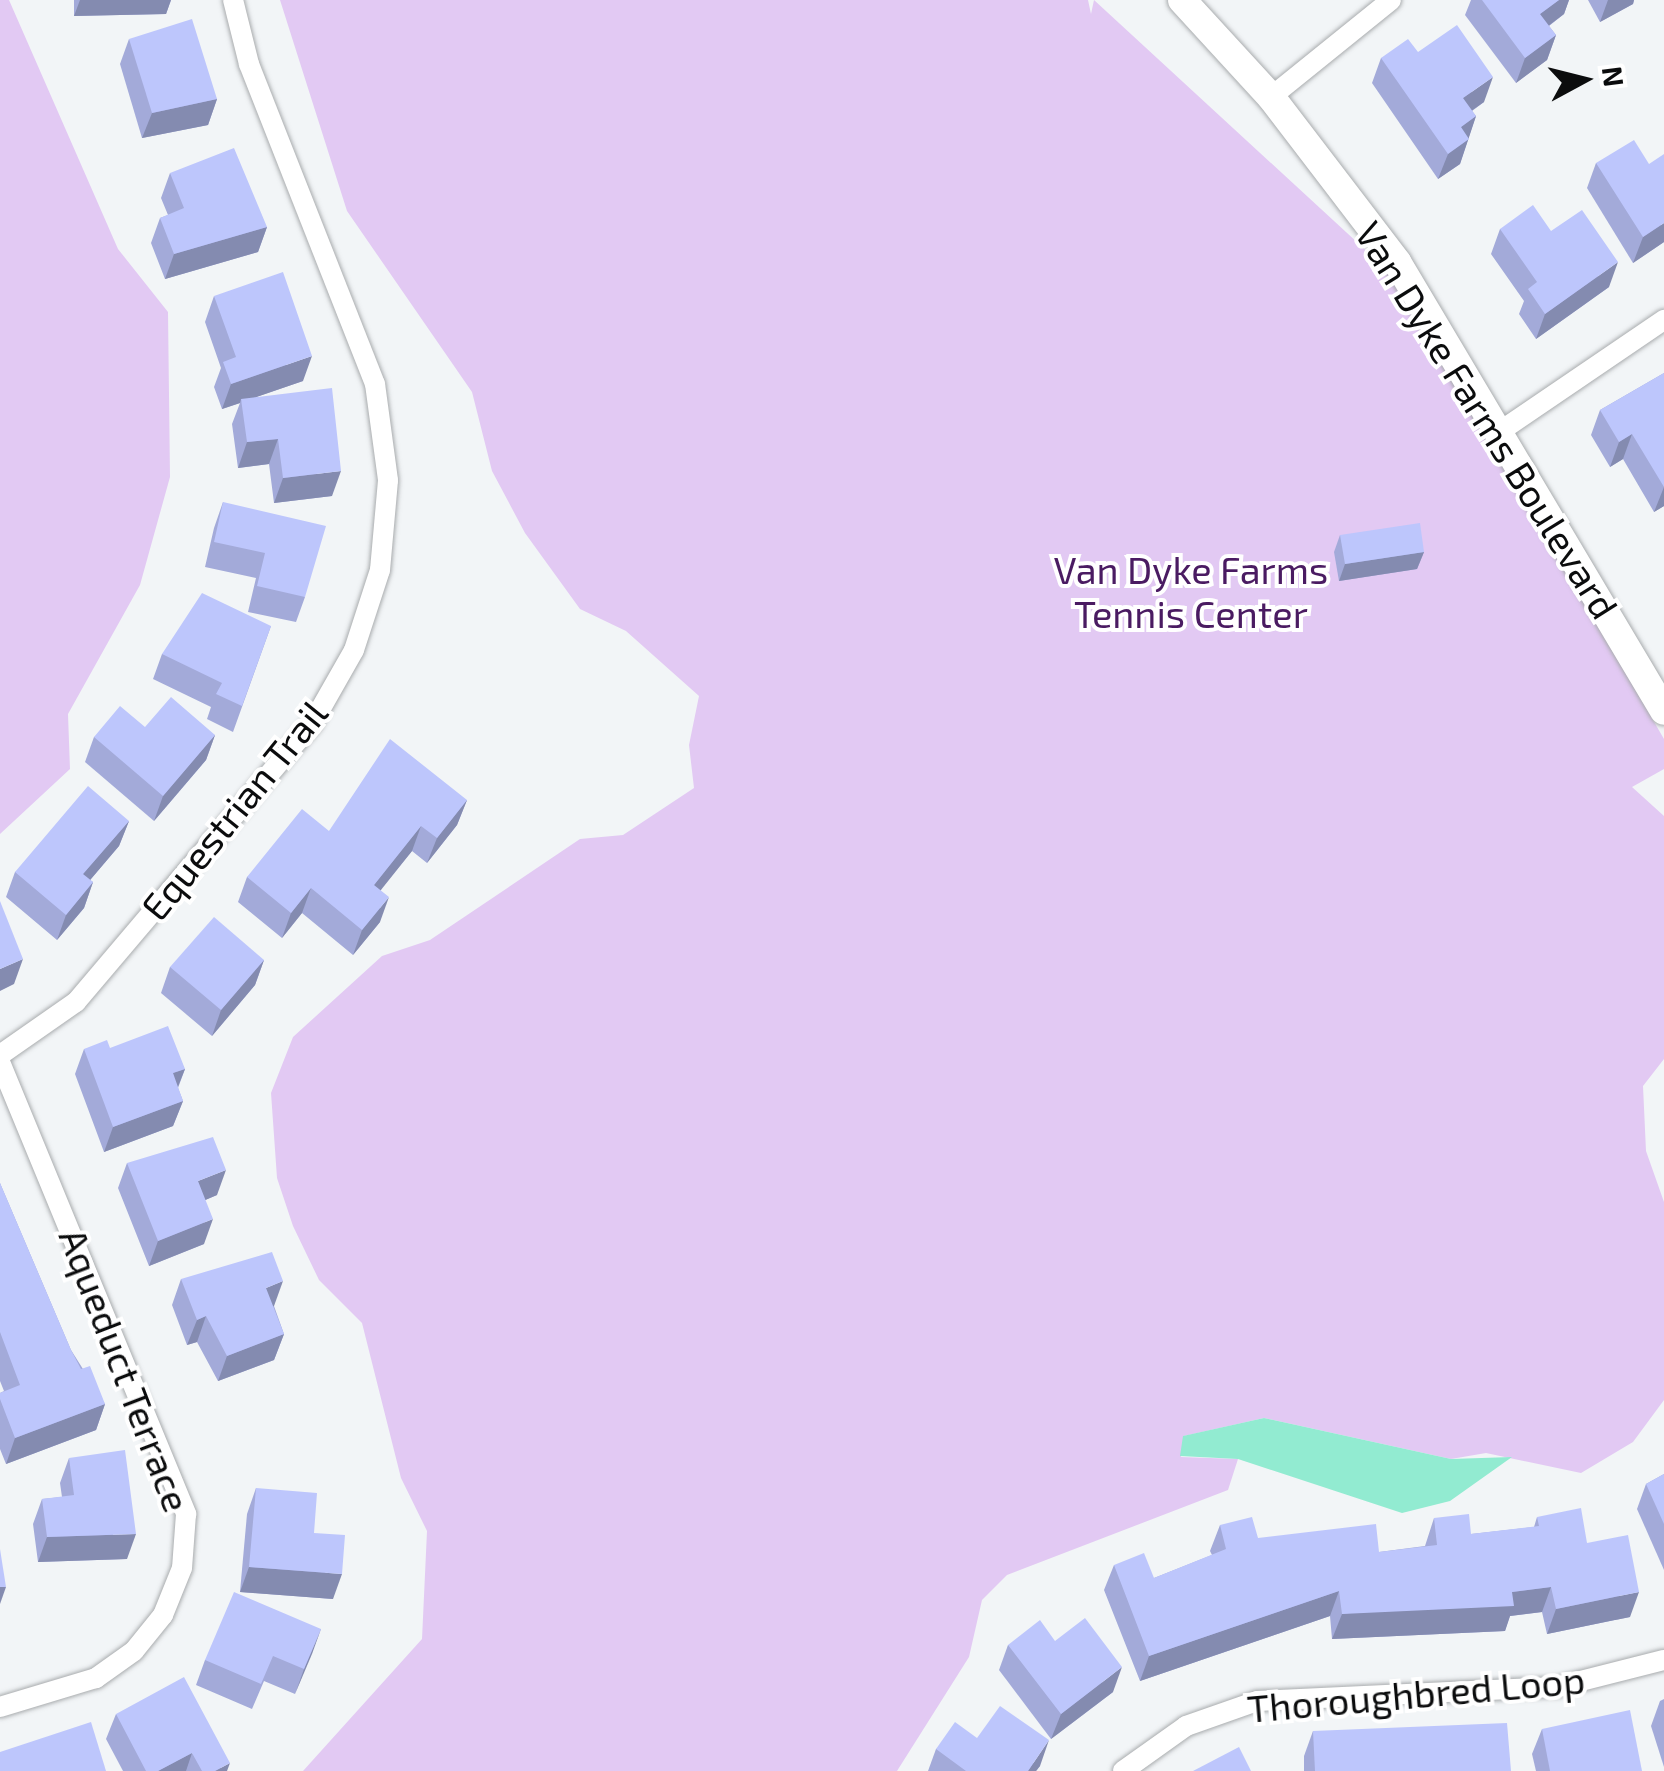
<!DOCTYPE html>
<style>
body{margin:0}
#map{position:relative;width:1664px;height:1771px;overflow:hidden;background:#f2f5f7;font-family:"Exo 2",sans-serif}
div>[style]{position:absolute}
.green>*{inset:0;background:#e2c9f3}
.water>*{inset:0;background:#92ebd1}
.roads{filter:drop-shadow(0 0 2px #a9acae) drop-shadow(0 0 2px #a9acae)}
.street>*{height:20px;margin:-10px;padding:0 10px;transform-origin:10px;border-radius:10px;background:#fff}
.secondary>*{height:28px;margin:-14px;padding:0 14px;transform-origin:14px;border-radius:14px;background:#fff}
.wall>*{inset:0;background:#a3aad9}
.shaded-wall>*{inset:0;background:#848bb0}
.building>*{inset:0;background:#bdc6fc}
span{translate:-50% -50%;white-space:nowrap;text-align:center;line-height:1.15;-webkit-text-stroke:8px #fff;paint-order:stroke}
.street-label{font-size:38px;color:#0b0c0d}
.park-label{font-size:38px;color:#4a1b62}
.north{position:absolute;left:1534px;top:30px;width:100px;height:100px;-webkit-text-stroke:8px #fff;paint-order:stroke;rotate:83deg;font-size:28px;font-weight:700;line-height:40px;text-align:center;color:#0b0c0d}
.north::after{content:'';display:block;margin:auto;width:35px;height:45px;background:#0b0c0d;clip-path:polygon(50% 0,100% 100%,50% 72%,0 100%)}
</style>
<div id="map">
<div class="green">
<i style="clip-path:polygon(0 0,9px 0,118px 249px,168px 312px,170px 477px,140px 585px,68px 714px,70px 769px,0 834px)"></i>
<i style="clip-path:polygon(280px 0,1088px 0,1091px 14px,1094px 0,1397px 279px,1664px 739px,1664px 769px,1632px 787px,1664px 816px,1664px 1059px,1643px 1086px,1646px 1151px,1664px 1202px,1664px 1400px,1633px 1442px,1581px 1473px,1486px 1453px,1451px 1459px,1264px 1418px,1184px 1436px,1181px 1457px,1238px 1459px,1228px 1490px,1007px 1575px,982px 1600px,969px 1657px,897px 1771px,303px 1771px,422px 1639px,427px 1531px,401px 1478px,362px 1323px,319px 1280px,293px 1226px,277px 1178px,271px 1093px,293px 1037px,382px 956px,430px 940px,580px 839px,623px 835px,694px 788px,689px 745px,699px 696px,626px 631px,580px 609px,525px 533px,492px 471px,472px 392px,347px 211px)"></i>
</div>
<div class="water">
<i style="clip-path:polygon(1264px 1418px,1451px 1459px,1512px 1457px,1450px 1501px,1402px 1513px,1238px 1459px,1180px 1456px,1183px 1436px)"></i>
</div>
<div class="roads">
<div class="street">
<i style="left:1271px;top:97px;width:154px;rotate:-38.9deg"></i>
<i style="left:1502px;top:430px;width:196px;rotate:-34.2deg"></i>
<i style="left:0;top:1055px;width:93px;rotate:-34.9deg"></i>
<i style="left:76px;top:1002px;width:365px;rotate:-49.7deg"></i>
<i style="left:312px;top:724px;width:85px;rotate:-60.4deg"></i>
<i style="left:354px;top:650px;width:84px;rotate:-72deg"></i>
<i style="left:380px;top:570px;width:90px;rotate:-84.9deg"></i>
<i style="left:388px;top:480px;width:97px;rotate:-97.7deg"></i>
<i style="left:375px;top:384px;width:344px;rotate:-111.5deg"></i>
<i style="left:249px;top:64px;width:66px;rotate:-104deg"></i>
<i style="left:0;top:1062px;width:489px;rotate:67.6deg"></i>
<i style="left:186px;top:1514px;width:54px;rotate:94.2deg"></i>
<i style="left:182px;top:1568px;width:51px;rotate:112deg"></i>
<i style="left:163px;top:1615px;width:46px;rotate:128.9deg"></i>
<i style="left:134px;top:1651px;width:47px;rotate:144.6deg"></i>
<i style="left:96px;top:1678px;width:100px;rotate:163.2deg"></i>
<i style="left:1123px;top:1771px;width:77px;rotate:-35.5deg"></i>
<i style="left:1186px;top:1726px;width:75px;rotate:-19.4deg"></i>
<i style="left:1257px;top:1701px;width:300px;rotate:-2.7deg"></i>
<i style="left:1557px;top:1687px;width:110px;rotate:-14.2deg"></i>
</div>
<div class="secondary">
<i style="left:1182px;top:0;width:132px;rotate:47.5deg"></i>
<i style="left:1271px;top:97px;width:208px;rotate:52.6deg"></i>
<i style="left:1397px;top:262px;width:522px;rotate:59.26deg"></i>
</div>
</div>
<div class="wall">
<i style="clip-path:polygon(74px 0,171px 0,166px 14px,74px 16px)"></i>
<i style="clip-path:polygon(1471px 0,1569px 0,1564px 14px,1549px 26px,1556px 35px,1547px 60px,1516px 83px,1465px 15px)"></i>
<i style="clip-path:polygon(1588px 0,1634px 0,1633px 4px,1600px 22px)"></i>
<i style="clip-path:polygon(129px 39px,217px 99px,208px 125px,142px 138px,120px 64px)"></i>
<i style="clip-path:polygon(1418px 52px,1484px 102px,1472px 111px,1476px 116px,1460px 164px,1438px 179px,1372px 83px,1381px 58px)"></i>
<i style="clip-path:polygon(1596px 163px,1649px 164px,1664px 242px,1633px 263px,1587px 188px)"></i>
<i style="clip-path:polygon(170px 173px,267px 227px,258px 252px,165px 279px,151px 243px,160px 218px,168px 215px,161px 198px)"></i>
<i style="clip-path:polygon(1500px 229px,1551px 231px,1609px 287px,1536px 339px,1519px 314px,1524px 301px,1491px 254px)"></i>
<i style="clip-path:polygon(214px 296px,303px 381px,256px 397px,332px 496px,274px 503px,269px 464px,238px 468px,232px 424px,240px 403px,222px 409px,214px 387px,221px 368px,205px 322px)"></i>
<i style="clip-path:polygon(1664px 373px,1664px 506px,1654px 512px,1623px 459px,1610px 467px,1591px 435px,1600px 410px)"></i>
<i style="clip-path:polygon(223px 502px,305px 597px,296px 622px,248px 612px,256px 578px,205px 567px,214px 528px)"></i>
<i style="clip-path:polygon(1340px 535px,1424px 552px,1417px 569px,1339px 581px,1334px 552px)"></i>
<i style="clip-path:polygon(271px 626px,233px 732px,207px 719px,211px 707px,153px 679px,162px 654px)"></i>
<i style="clip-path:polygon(145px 727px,215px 735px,206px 760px,154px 821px,85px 762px,94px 737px)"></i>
<i style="clip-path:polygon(467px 800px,457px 825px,427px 863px,412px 851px,380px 890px,380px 922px,353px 955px,302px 913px,282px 938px,238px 902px,247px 877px,329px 831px)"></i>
<i style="clip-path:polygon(129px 821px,119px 846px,90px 880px,93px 882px,84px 908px,57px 940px,6px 897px,15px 872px)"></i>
<i style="clip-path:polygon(264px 960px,255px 985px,212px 1036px,161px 993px,170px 967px)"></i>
<i style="clip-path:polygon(110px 1048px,185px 1069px,178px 1088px,183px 1101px,173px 1126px,104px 1152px,75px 1074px,84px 1049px)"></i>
<i style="clip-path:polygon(127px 1163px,217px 1195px,205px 1200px,204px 1244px,149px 1266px,118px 1188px)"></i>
<i style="clip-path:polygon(0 1183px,71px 1350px,105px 1404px,96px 1430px,6px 1464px,0 1449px,0 1393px,4px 1391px,0 1381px)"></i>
<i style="clip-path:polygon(181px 1279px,274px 1306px,284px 1334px,274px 1360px,218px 1381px,197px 1342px,187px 1345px,172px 1305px)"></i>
<i style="clip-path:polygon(69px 1458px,127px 1559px,38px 1562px,33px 1524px,42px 1499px,62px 1497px,60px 1483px)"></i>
<i style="clip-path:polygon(1664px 1474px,1664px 1570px,1637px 1509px,1646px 1484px)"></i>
<i style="clip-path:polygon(256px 1488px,314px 1533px,333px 1599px,240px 1592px,247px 1514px)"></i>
<i style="clip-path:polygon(1537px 1517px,1587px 1543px,1630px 1617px,1547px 1634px,1542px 1612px,1510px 1616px,1505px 1631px,1332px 1639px,1330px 1616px,1140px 1681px,1104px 1590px,1114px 1565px,1154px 1578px,1212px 1555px,1210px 1551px,1220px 1525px,1258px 1538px,1379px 1552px,1425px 1546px,1434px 1518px,1471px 1534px,1534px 1527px)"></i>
<i style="clip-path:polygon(321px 1629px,295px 1694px,264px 1681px,252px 1709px,196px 1685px,205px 1660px)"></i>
<i style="clip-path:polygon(1055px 1641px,1113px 1692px,1051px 1739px,999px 1670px,1008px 1645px)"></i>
<i style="clip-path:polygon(1664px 1699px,1664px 1767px,1651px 1726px,1660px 1701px)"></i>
<i style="clip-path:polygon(116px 1714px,227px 1771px,123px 1771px,106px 1739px)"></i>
<i style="clip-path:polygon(1542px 1729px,1642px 1771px,1536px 1771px,1532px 1754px)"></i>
<i style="clip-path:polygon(1313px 1731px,1511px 1771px,1304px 1771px,1304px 1756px)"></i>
<i style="clip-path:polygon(977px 1738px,1040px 1766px,1036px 1771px,928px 1771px,936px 1749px)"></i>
</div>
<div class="shaded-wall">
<i style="clip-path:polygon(80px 0,171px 0,166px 14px,74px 16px)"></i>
<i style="clip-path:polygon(1559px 0,1569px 0,1564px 14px,1531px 39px,1540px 14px)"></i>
<i style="clip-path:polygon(1608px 0,1634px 0,1633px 4px,1600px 22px)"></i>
<i style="clip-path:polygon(1556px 35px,1547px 60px,1516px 83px,1525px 58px)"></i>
<i style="clip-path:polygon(1493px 77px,1484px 102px,1454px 123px,1463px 98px)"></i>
<i style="clip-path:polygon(217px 99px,208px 125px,142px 138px,152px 113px)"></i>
<i style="clip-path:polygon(1476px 116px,1460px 164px,1438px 179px,1448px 154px,1461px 127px)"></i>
<i style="clip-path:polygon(1664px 223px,1664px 242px,1633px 263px,1643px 237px)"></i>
<i style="clip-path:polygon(267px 227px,258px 252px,165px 279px,174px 254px)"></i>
<i style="clip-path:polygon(1618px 262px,1609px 287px,1536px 339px,1545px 314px)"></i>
<i style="clip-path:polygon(312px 356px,303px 381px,242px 402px,241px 399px,240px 403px,222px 409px,231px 384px)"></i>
<i style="clip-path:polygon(1632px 434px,1623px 459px,1610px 467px,1619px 442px)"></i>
<i style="clip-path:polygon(278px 439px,269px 464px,238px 468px,247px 442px)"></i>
<i style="clip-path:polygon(341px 471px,332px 496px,274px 503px,283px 478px)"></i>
<i style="clip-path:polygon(1664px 487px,1664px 506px,1654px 512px)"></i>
<i style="clip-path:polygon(1424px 552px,1417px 569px,1339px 581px,1345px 564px)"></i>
<i style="clip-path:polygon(215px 735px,206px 760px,154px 821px,163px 796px)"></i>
<i style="clip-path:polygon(467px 800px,457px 825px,427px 863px,437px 838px)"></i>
<i style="clip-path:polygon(129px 821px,119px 846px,74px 899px,83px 874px)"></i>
<i style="clip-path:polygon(421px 826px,412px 851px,365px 910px,374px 885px)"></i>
<i style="clip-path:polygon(93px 882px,84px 908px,57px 940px,66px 915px)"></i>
<i style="clip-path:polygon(311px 888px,302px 913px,282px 938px,291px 913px)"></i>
<i style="clip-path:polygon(389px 897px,380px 922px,353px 955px,362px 930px)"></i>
<i style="clip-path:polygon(23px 959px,14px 984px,0 991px,0 969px)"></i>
<i style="clip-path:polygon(264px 960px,255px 985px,212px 1036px,221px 1010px)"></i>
<i style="clip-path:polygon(185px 1069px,175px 1094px,173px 1073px)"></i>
<i style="clip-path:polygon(183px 1101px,173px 1126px,104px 1152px,113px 1127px)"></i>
<i style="clip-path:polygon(226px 1170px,217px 1195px,189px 1207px,198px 1181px)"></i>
<i style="clip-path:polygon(213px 1219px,204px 1244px,149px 1266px,158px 1241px)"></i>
<i style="clip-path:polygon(283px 1281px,274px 1306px,257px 1313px,266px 1288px)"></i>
<i style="clip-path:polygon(206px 1316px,197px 1342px,187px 1345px,197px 1320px)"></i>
<i style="clip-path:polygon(284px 1334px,274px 1360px,218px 1381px,227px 1356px)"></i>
<i style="clip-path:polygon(105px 1404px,96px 1430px,6px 1464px,15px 1438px)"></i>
<i style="clip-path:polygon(136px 1534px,127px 1559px,38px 1562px,47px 1537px)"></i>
<i style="clip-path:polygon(249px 1567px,342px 1574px,333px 1599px,240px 1592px)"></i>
<i style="clip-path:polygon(0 1587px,6px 1587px,0 1604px)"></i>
<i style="clip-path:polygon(1551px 1587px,1542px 1612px,1510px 1616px,1505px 1631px,1332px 1639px,1342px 1614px)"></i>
<i style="clip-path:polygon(1339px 1591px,1330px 1616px,1140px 1681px,1149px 1656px)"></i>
<i style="clip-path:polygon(1639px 1592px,1630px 1617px,1547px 1634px,1556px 1609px)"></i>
<i style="clip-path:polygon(321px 1629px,312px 1654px,295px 1694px,304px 1669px)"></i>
<i style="clip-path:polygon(1122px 1667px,1113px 1692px,1051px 1739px,1061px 1714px)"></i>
<i style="clip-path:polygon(1049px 1740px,1040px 1766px,1036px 1771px,1028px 1771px)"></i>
<i style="clip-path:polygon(192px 1753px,186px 1771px,158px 1771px)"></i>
<i style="clip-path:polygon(230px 1763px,227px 1771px,215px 1771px)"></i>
</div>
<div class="building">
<i style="clip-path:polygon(1482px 0,1559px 0,1540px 14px,1556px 35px,1525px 58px)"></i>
<i style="clip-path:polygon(192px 19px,217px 99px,152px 113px,129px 39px)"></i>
<i style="clip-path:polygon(1457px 25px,1493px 77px,1463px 98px,1476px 116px,1461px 127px,1469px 139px,1448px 154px,1381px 58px,1408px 39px,1418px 52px)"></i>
<i style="clip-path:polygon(1634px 140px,1649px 164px,1664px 154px,1664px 223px,1643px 237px,1596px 163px)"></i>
<i style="clip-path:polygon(234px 148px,267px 227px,174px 254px,160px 218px,184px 208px,170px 173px)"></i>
<i style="clip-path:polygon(1533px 205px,1551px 231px,1582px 210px,1618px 262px,1545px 314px,1528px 289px,1537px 282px,1500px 229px)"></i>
<i style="clip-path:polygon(283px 272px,312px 356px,231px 384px,223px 362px,236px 357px,214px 296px)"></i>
<i style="clip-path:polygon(1664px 373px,1664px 487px,1632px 434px,1619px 442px,1600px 410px)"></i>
<i style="clip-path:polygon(332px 388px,341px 471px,283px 478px,278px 439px,247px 442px,241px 399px)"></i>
<i style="clip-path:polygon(223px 502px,326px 526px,305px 597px,257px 586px,265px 553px,214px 542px)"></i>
<i style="clip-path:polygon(1420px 523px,1424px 552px,1345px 564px,1340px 535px)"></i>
<i style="clip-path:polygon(202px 593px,271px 626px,242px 706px,216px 694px,222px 683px,162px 654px)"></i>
<i style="clip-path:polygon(171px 697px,215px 735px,163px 796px,94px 737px,120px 706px,145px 727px)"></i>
<i style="clip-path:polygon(390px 739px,467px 800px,437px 838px,421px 826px,374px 885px,389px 897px,362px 930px,311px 888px,291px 913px,247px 877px,302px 809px,329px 831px)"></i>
<i style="clip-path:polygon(88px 786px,129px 821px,83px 874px,93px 882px,66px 915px,15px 872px)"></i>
<i style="clip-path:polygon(0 901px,23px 959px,0 969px)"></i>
<i style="clip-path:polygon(214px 917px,264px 960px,221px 1010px,170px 967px)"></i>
<i style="clip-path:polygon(168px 1026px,185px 1069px,173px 1073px,183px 1101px,113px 1127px,84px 1049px,107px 1040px,110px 1048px)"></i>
<i style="clip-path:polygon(213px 1137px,226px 1170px,198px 1181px,213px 1219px,158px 1241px,127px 1163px)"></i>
<i style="clip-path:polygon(0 1183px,71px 1350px,81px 1369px,90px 1366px,105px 1404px,15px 1438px,0 1399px,0 1393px,20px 1385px,0 1332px)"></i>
<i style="clip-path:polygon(272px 1252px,283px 1281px,266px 1288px,284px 1334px,227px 1356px,206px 1316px,197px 1320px,181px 1279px)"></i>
<i style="clip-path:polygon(125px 1450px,136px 1534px,47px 1537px,42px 1499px,74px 1495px,69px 1458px)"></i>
<i style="clip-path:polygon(1664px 1474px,1664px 1524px,1646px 1484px)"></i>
<i style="clip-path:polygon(256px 1488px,317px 1493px,314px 1533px,345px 1535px,342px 1574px,249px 1567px)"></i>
<i style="clip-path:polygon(1581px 1508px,1587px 1543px,1628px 1535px,1639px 1592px,1556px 1609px,1551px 1587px,1512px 1592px,1514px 1606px,1342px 1614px,1339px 1591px,1149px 1656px,1114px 1565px,1144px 1553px,1154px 1578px,1226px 1549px,1220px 1525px,1252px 1517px,1258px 1538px,1376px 1524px,1379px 1552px,1437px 1545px,1434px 1518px,1469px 1514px,1471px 1534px,1539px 1526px,1537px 1517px)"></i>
<i style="clip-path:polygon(0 1549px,6px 1587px,0 1587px)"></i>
<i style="clip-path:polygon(234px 1592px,321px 1629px,304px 1669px,273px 1656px,261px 1684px,205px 1660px)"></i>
<i style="clip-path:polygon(1085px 1618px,1122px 1667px,1061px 1714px,1008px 1645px,1040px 1620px,1055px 1641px)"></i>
<i style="clip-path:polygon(184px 1677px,230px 1763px,215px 1771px,202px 1771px,192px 1753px,158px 1771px,146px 1771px,116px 1714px)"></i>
<i style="clip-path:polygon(1000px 1706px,1049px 1740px,1028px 1771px,966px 1771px,936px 1749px,955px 1722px,977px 1738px)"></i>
<i style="clip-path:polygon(1630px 1710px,1642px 1771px,1550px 1771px,1542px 1729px)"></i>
<i style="clip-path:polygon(91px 1722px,106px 1771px,0 1771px,0 1752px)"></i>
<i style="clip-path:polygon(1507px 1723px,1511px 1771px,1315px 1771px,1313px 1731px)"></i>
<i style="clip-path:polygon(1239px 1747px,1251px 1771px,1193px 1771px)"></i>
</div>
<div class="street-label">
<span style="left:1487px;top:420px;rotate:58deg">Van Dyke Farms Boulevard</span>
<span style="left:234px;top:810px;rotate:-51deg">Equestrian Trail</span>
<span style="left:125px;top:1370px;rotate:69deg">Aqueduct Terrace</span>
<span style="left:1416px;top:1694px;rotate:-5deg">Thoroughbred Loop</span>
</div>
<div class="park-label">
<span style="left:1191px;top:592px">Van Dyke Farms<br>Tennis Center</span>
</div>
<div class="north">N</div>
</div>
